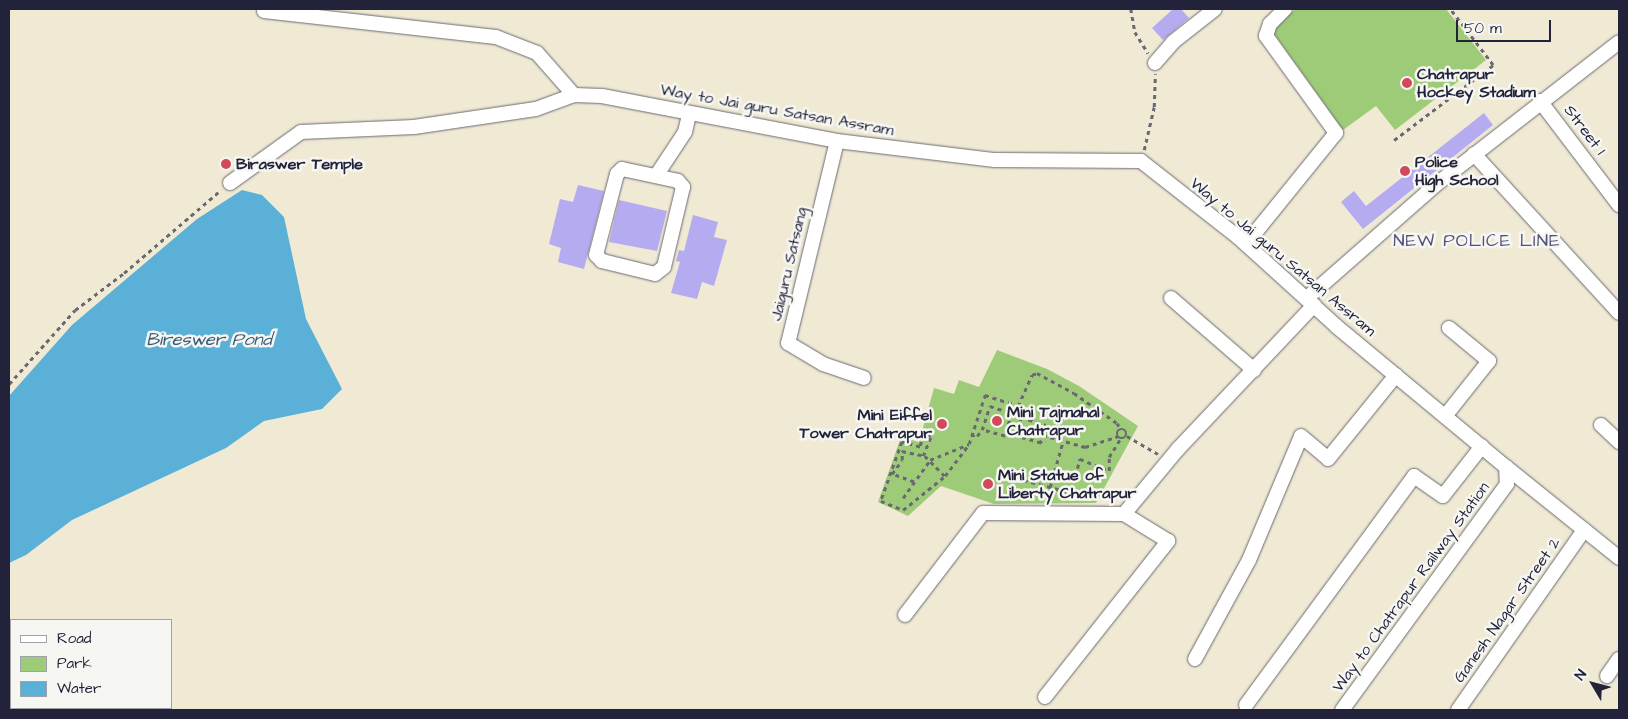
<!DOCTYPE html>
<style>
body{margin:0}
#map{position:relative;width:1628px;height:719px;overflow:hidden;background:#f0ead4;font-family:"Architects Daughter",sans-serif}
div>[style]{position:absolute}
.green>*{inset:0;background:#9ecb78}
.water>*{inset:0;background:#5bb0d7}
.building>*{inset:0;background:#b5abf0}
.path>*{height:2.5px;margin-top:-1.25px;transform-origin:0;background:repeating-linear-gradient(90deg,#6a6871 0 4px,transparent 0 8px)}
.path>.ring{margin:-1.25px;padding:0;box-sizing:content-box;background:none;border:2.5px solid #6a6871;border-radius:50%}
.roads{filter:drop-shadow(0 0 1px #6a6871) drop-shadow(0 0 1px #6a6871)}
.street>*{height:14px;margin:-7px;padding:0 7px;transform-origin:7px;border-radius:7px;background:#fff}
.dots>*{width:14px;height:14px;translate:-50% -50%;box-sizing:border-box;border:2px solid #f6f6f2;border-radius:50%}
span{translate:-50% -50%;white-space:nowrap;text-align:center;line-height:1.15;-webkit-text-stroke:5px #f6f6f2;paint-order:stroke}
.poi-label{font-size:16px;color:#22223b;font-weight:700}
.left{translate:0 -50%;text-align:left}
.right{translate:-100% -50%;text-align:right}
.street-label{font-size:16px;color:#22223b}
.neighbourhood-label{font-size:18px;color:#55527a;letter-spacing:1px}
.water-label{font-size:18px;color:#395b79;font-style:italic}
.frame{position:absolute;inset:0;border:10px solid #22223b;pointer-events:none}
.legend{position:absolute;left:10px;top:619px;width:162px;height:90px;box-sizing:border-box;background:#f6f6f2;border:1px solid #a1a1a9;margin:0;padding:6px 9px;list-style:none;font-size:15px;color:#22223b}
.legend li{display:flex;align-items:center;gap:10px;height:25px}
.legend b{width:25px;border:1px solid #a1a1a9}
.north{position:absolute;left:1568px;top:659px;width:50px;height:50px;-webkit-text-stroke:4px #f6f6f2;paint-order:stroke;rotate:307deg;font-size:14px;font-weight:700;line-height:20px;text-align:center;color:#22223b}
.north::after{content:'';display:block;margin:auto;width:18px;height:22px;background:#22223b;clip-path:polygon(50% 0,100% 100%,50% 72%,0 100%)}
.scale{position:absolute;left:1456px;top:20px;width:95px;height:22px;box-sizing:border-box;border:2px solid #22223b;border-top:0;padding-left:6px;font-size:15px;line-height:18px;white-space:nowrap;color:#22223b;-webkit-text-stroke:4px #f6f6f2;paint-order:stroke}
</style>
<div id="map">
<div class="green">
<i style="clip-path:polygon(1296px 9px,1446px 9px,1486px 60px,1395px 130px,1376px 106px,1343px 130px,1270px 28px)"></i>
<i style="clip-path:polygon(997px 350px,1047px 369px,1079px 386px,1138px 426px,1096px 503px,994px 504px,941px 486px,908px 516px,878px 502px,901px 437px,919px 442px,934px 388px,954px 394px,959px 380px,979px 387px)"></i>
</div>
<div class="water">
<i style="clip-path:polygon(242px 190px,262px 195px,284px 217px,306px 319px,342px 389px,322px 409px,264px 421px,226px 448px,72px 520px,26px 555px,9px 563px,9px 396px,72px 325px,197px 219px)"></i>
</div>
<div class="building">
<i style="clip-path:polygon(1173px 9px,1181px 9px,1189px 18px,1163px 40px,1152px 28px)"></i>
<i style="clip-path:polygon(1484px 113px,1493px 125px,1363px 229px,1341px 202px,1354px 191px,1366px 206px)"></i>
<i style="clip-path:polygon(578px 185px,604px 191px,584px 269px,558px 262px,561px 248px,549px 244px,560px 199px,573px 202px)"></i>
<i style="clip-path:polygon(619px 200px,667px 211px,657px 251px,609px 242px)"></i>
<i style="clip-path:polygon(693px 215px,718px 222px,714px 237px,727px 240px,714px 286px,702px 282px,697px 299px,671px 293px,680px 262px,676px 261px,679px 250px,684px 251px)"></i>
</div>
<div class="path">
<i style="left:1131px;top:9px;width:23px;rotate:80deg"></i>
<i style="left:1135px;top:32px;width:25px;rotate:58deg"></i>
<i style="left:1394px;top:140px;width:124px;rotate:-37.1deg"></i>
<i style="left:1493px;top:65px;width:71px;rotate:-127.5deg"></i>
<i style="left:1144px;top:150px;width:44px;rotate:-76.9deg"></i>
<i style="left:1154px;top:107px;width:33px;rotate:-88deg"></i>
<i style="left:9px;top:384px;width:99px;rotate:-48.3deg"></i>
<i style="left:75px;top:310px;width:61px;rotate:-37.1deg"></i>
<i style="left:124px;top:273px;width:128px;rotate:-40.6deg"></i>
<i style="left:1021px;top:417px;width:26px;rotate:18deg"></i>
<i style="left:1046px;top:425px;width:19px;rotate:106deg"></i>
<i style="left:1041px;top:443px;width:26px;rotate:-164deg"></i>
<i style="left:1016px;top:436px;width:20px;rotate:-75deg"></i>
<i style="left:1008px;top:425px;width:10px;rotate:11deg"></i>
<i class="ring" style="left:1117px;top:429px;width:7.5px;height:7.5px"></i>
<i style="left:1043px;top:435px;width:44px;rotate:15.9deg"></i>
<i style="left:1085px;top:447px;width:35px;rotate:-18deg"></i>
<i style="left:971px;top:436px;width:6px"></i>
<i style="left:977px;top:436px;width:8px;rotate:-50deg"></i>
<i style="left:982px;top:430px;width:25px;rotate:-72deg"></i>
<i style="left:990px;top:406px;width:23px;rotate:18deg"></i>
<i style="left:1012px;top:413px;width:24px;rotate:107deg"></i>
<i style="left:1005px;top:436px;width:24px;rotate:-165deg"></i>
<i style="left:1127px;top:436px;width:36px;rotate:30deg"></i>
<i style="left:923px;top:456px;width:22px;rotate:-68deg"></i>
<i style="left:931px;top:436px;width:7px;rotate:-164deg"></i>
<i style="left:924px;top:434px;width:14px;rotate:107deg"></i>
<i style="left:920px;top:447px;width:19px;rotate:-164deg"></i>
<i style="left:902px;top:442px;width:63px;rotate:109.6deg"></i>
<i style="left:881px;top:501px;width:24px;rotate:22deg"></i>
<i style="left:903px;top:510px;width:54px;rotate:-39deg"></i>
<i style="left:1075px;top:476px;width:18px;rotate:-74deg"></i>
<i style="left:1080px;top:459px;width:31px;rotate:22deg"></i>
<i style="left:1109px;top:471px;width:14px;rotate:-90deg"></i>
<i style="left:1109px;top:457px;width:22px;rotate:-58deg"></i>
<i style="left:1016px;top:478px;width:78px;rotate:14.9deg"></i>
<i style="left:914px;top:482px;width:23px;rotate:-160deg"></i>
<i style="left:892px;top:474px;width:17px;rotate:-54deg"></i>
<i style="left:902px;top:460px;width:9px;rotate:-90deg"></i>
<i style="left:902px;top:451px;width:24px;rotate:12deg"></i>
<i style="left:925px;top:456px;width:28px;rotate:45deg"></i>
<i style="left:945px;top:476px;width:39px;rotate:-53deg"></i>
<i style="left:1050px;top:487px;width:48px;rotate:-74.2deg"></i>
<i style="left:903px;top:498px;width:47px;rotate:-54.6deg"></i>
<i style="left:930px;top:460px;width:42px;rotate:-22.3deg"></i>
<i style="left:969px;top:444px;width:52px;rotate:-71.9deg"></i>
<i style="left:985px;top:395px;width:35px;rotate:18deg"></i>
<i style="left:1018px;top:406px;width:34px;rotate:-66deg"></i>
<i style="left:1032px;top:375px;width:5px;rotate:-22deg"></i>
<i style="left:1037px;top:373px;width:42px;rotate:28.4deg"></i>
<i style="left:1074px;top:393px;width:52px;rotate:34.9deg"></i>
<i style="left:1117px;top:423px;width:7px;rotate:56deg"></i>
</div>
<div class="roads">
<div class="street">
<i style="left:264px;top:11px;width:233px;rotate:6.4deg"></i>
<i style="left:496px;top:37px;width:44px;rotate:21.3deg"></i>
<i style="left:537px;top:53px;width:56px;rotate:48.6deg"></i>
<i style="left:1155px;top:63px;width:28px;rotate:-49deg"></i>
<i style="left:1173px;top:42px;width:53px;rotate:-38.2deg"></i>
<i style="left:1540px;top:101px;width:131px;rotate:52.8deg"></i>
<i style="left:837px;top:141px;width:208px;rotate:103.6deg"></i>
<i style="left:788px;top:343px;width:41px;rotate:31deg"></i>
<i style="left:823px;top:364px;width:43px;rotate:18.9deg"></i>
<i style="left:1474px;top:154px;width:215px;rotate:47.6deg"></i>
<i style="left:622px;top:169px;width:57px;rotate:12.1deg"></i>
<i style="left:678px;top:181px;width:8px;rotate:50deg"></i>
<i style="left:683px;top:187px;width:82px;rotate:103.4deg"></i>
<i style="left:664px;top:267px;width:11px;rotate:142deg"></i>
<i style="left:655px;top:274px;width:55px;rotate:-166.2deg"></i>
<i style="left:602px;top:261px;width:8px;rotate:-135deg"></i>
<i style="left:596px;top:255px;width:84px;rotate:-75.5deg"></i>
<i style="left:617px;top:174px;width:7px;rotate:-45deg"></i>
<i style="left:656px;top:176px;width:53px;rotate:-56.6deg"></i>
<i style="left:685px;top:132px;width:18px;rotate:-77deg"></i>
<i style="left:230px;top:183px;width:87px;rotate:-35.7deg"></i>
<i style="left:301px;top:132px;width:113px;rotate:-2.5deg"></i>
<i style="left:414px;top:127px;width:123px;rotate:-8.4deg"></i>
<i style="left:536px;top:109px;width:40px;rotate:-20.2deg"></i>
<i style="left:574px;top:95px;width:28px;rotate:2deg"></i>
<i style="left:602px;top:96px;width:239px;rotate:10.8deg"></i>
<i style="left:837px;top:141px;width:159px;rotate:6.9deg"></i>
<i style="left:995px;top:160px;width:146px;rotate:0.4deg"></i>
<i style="left:1141px;top:161px;width:123px;rotate:38.1deg"></i>
<i style="left:1238px;top:237px;width:132px;rotate:42.2deg"></i>
<i style="left:1336px;top:326px;width:221px;rotate:39.7deg"></i>
<i style="left:1506px;top:467px;width:17px;rotate:87deg"></i>
<i style="left:1507px;top:484px;width:280px;rotate:126.1deg"></i>
<i style="left:1246px;top:244px;width:143px;rotate:-51deg"></i>
<i style="left:1336px;top:133px;width:120px;rotate:-125.8deg"></i>
<i style="left:1266px;top:36px;width:13px;rotate:-72deg"></i>
<i style="left:1270px;top:24px;width:21px;rotate:-45deg"></i>
<i style="left:1171px;top:298px;width:110px;rotate:40.9deg"></i>
<i style="left:1307px;top:298px;width:174px;rotate:-41.3deg"></i>
<i style="left:1438px;top:183px;width:229px;rotate:-37.9deg"></i>
<i style="left:1446px;top:415px;width:69px;rotate:-51.5deg"></i>
<i style="left:1489px;top:361px;width:52px;rotate:-140.5deg"></i>
<i style="left:1601px;top:425px;width:25px;rotate:43deg"></i>
<i style="left:1506px;top:467px;width:145px;rotate:38.8deg"></i>
<i style="left:905px;top:615px;width:128px;rotate:-52.6deg"></i>
<i style="left:983px;top:513px;width:141px;rotate:0.4deg"></i>
<i style="left:1124px;top:514px;width:85px;rotate:-50.3deg"></i>
<i style="left:1178px;top:449px;width:198px;rotate:-46.6deg"></i>
<i style="left:1195px;top:659px;width:113px;rotate:-61.4deg"></i>
<i style="left:1249px;top:560px;width:134px;rotate:-67.2deg"></i>
<i style="left:1301px;top:436px;width:35px;rotate:40deg"></i>
<i style="left:1328px;top:459px;width:108px;rotate:-51deg"></i>
<i style="left:1607px;top:676px;width:21px;rotate:-55deg"></i>
<i style="left:1045px;top:697px;width:199px;rotate:-51.7deg"></i>
<i style="left:1168px;top:541px;width:52px;rotate:-148.5deg"></i>
<i style="left:1246px;top:705px;width:284px;rotate:-53.7deg"></i>
<i style="left:1414px;top:476px;width:35px;rotate:35deg"></i>
<i style="left:1443px;top:496px;width:63px;rotate:-52deg"></i>
<i style="left:1458px;top:710px;width:220px;rotate:-55deg"></i>
</div>
</div>
<div class="dots">
<i style="left:1407px;top:83px;background:#d1495b"></i>
<i style="left:226px;top:164px;background:#d1495b"></i>
<i style="left:1405px;top:171px;background:#d1495b"></i>
<i style="left:997px;top:421px;background:#d1495b"></i>
<i style="left:942px;top:424px;background:#d1495b"></i>
<i style="left:988px;top:484px;background:#d1495b"></i>
</div>
<div class="poi-label">
<span class="left" style="left:1417px;top:83px">Chatrapur<br>Hockey Stadium</span>
<span class="left" style="left:1415px;top:171px">Police<br>High School</span>
<span class="left" style="left:236px;top:164px">Biraswer Temple</span>
<span class="left" style="left:1007px;top:421px">Mini Tajmahal<br>Chatrapur</span>
<span class="right" style="left:932px;top:424px">Mini Eiffel<br>Tower Chatrapur</span>
<span class="left" style="left:998px;top:484px">Mini Statue of<br>Liberty Chatrapur</span>
</div>
<div class="street-label">
<span style="left:777px;top:110px;rotate:10deg">Way to Jai guru Satsan Assram</span>
<span style="left:1585px;top:130px;rotate:53deg">Street 1</span>
<span style="left:1283px;top:257px;rotate:40deg">Way to Jai guru Satsan Assram</span>
<span style="left:789px;top:264px;rotate:-77deg">Jaiguru Satsang</span>
<span style="left:1411px;top:587px;rotate:-54deg">Way to Chatrapur Railway Station</span>
<span style="left:1507px;top:610px;rotate:-55deg">Ganesh Nagar Street 2</span>
</div>
<div class="neighbourhood-label">
<span style="left:1477px;top:241px">NEW POLICE LINE</span>
</div>
<div class="water-label">
<span style="left:209px;top:340px">Bireswer Pond</span>
</div>
<div class="frame"></div>
<ul class="legend">
<li><b style="height:6px;background:#fff"></b>Road</li>
<li><b style="height:14px;background:#9ecb78"></b>Park</li>
<li><b style="height:14px;background:#5bb0d7"></b>Water</li>
</ul>
<div class="north">N</div>
<div class="scale">50 m</div>
</div>
